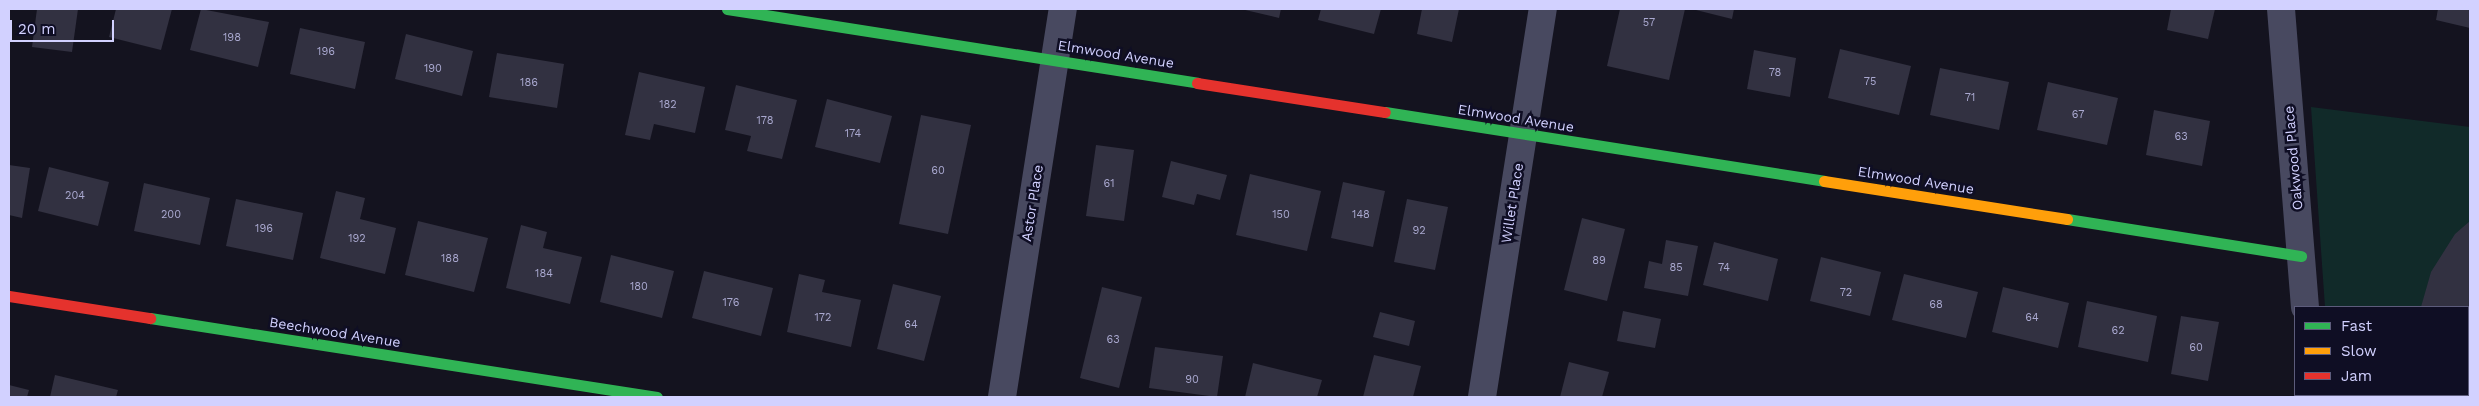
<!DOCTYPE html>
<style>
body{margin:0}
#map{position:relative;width:2479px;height:406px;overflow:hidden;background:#14131f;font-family:"Work Sans",sans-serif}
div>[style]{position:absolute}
.green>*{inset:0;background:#112a29}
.building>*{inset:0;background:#323141}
.street>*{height:28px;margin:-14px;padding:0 14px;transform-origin:14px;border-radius:14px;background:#484960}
.fast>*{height:11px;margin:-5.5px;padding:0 5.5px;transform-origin:5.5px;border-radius:5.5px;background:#30b455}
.slow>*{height:11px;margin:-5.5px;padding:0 5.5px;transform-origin:5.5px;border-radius:5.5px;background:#ff9f0a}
.jam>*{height:11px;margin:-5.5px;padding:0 5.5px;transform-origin:5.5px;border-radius:5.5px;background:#e5322d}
span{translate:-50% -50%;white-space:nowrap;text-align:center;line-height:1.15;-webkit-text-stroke:5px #0f0e24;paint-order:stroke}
.number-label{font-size:11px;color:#aaa9d0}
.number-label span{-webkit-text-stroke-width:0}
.street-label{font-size:14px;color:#d2d1ff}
.frame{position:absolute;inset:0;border:10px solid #d2d1ff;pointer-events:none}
.legend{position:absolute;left:2294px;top:306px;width:175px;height:90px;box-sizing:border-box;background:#0f0e24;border:1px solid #5d5c7c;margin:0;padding:6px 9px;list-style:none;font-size:15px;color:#d2d1ff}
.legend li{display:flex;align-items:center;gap:10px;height:25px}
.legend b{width:25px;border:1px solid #5d5c7c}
.scale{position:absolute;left:10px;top:20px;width:104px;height:22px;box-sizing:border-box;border:2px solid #d2d1ff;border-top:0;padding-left:6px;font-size:15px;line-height:18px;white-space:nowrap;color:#d2d1ff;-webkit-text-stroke:4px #0f0e24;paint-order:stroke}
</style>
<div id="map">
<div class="green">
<i style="clip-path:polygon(2311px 107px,2470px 127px,2470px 397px,2331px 397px,2468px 395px,2468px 307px,2325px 307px)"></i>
</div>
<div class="building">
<i style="clip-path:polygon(37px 9px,78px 9px,72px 52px,32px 47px)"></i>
<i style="clip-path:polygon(116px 9px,172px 9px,161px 50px,109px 37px)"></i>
<i style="clip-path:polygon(201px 9px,269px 22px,258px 67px,190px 50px)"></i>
<i style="clip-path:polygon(1241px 9px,1281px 9px,1279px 18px)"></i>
<i style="clip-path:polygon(1321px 9px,1381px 9px,1374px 34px,1318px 20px)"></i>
<i style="clip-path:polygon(1422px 9px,1459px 9px,1452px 42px,1417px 34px)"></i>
<i style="clip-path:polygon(1620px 9px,1685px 9px,1669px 80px,1607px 66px)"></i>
<i style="clip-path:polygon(1692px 9px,1734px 9px,1732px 19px)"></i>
<i style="clip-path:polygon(2171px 9px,2215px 9px,2208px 39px,2167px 30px)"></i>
<i style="clip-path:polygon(2438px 9px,2470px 9px,2470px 28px,2436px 20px)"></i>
<i style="clip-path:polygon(300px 28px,365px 42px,355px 89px,290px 74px)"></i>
<i style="clip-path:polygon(406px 34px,473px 51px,462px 96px,395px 79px)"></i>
<i style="clip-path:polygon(1840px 49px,1911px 66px,1899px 115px,1828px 98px)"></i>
<i style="clip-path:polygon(1754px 50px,1796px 58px,1790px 97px,1747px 89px)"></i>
<i style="clip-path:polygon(497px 53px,564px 64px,557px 108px,489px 97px)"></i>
<i style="clip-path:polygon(1940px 68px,2009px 82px,1999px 130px,1930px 115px)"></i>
<i style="clip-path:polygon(639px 72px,705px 87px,695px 133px,654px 124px,650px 140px,625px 135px)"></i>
<i style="clip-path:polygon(2048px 82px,2118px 98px,2107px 145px,2037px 130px)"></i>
<i style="clip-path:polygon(736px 85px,797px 100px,782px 159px,747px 151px,751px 136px,725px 130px)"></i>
<i style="clip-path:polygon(827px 99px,892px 116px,880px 163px,815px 147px)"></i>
<i style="clip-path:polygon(2154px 110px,2210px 121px,2202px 166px,2146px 155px)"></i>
<i style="clip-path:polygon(921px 115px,971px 125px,948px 234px,899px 224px)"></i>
<i style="clip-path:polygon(1096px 145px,1134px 150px,1124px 221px,1086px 216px)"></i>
<i style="clip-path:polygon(1171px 161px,1227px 175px,1220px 200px,1197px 194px,1194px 205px,1162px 197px)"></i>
<i style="clip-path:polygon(9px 165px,30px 168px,22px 218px,9px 215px)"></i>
<i style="clip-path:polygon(49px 167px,109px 182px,98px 226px,38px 211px)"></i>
<i style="clip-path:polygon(1250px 174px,1321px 191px,1307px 251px,1236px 235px)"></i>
<i style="clip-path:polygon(1343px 182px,1385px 191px,1373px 247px,1331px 238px)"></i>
<i style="clip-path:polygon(144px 183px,210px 198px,200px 245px,134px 231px)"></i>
<i style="clip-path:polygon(336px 191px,365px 198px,360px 219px,396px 228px,385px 274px,320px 258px)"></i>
<i style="clip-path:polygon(236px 199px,303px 213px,293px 260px,226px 246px)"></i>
<i style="clip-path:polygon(1407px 199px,1448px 207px,1435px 270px,1394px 262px)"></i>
<i style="clip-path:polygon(1582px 218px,1625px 229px,1607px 301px,1564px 290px)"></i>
<i style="clip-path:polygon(418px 221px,488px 238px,474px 292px,405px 275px)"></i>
<i style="clip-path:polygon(2470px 221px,2470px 397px,2439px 397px,2468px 395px,2468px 307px,2421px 307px,2431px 272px,2455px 234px)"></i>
<i style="clip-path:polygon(521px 225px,547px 232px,543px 248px,582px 257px,570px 304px,506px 288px)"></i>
<i style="clip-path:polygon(1666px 240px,1698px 246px,1688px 296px,1644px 288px,1649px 261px,1662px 264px)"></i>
<i style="clip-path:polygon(1714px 242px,1778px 259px,1768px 301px,1703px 285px)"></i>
<i style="clip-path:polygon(611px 255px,674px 271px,662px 318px,600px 302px)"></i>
<i style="clip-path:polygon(1821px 257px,1881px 272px,1870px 316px,1810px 301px)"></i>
<i style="clip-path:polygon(704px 271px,773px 288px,761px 336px,692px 318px)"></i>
<i style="clip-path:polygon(799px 274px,825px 280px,822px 292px,861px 300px,851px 347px,787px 332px)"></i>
<i style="clip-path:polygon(1904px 274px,1978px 292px,1966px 338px,1892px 320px)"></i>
<i style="clip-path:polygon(893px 284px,941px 296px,924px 361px,877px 349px)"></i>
<i style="clip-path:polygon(1102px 287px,1142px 297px,1119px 388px,1080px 378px)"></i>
<i style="clip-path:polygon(2003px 287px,2069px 303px,2058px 348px,1992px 332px)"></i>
<i style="clip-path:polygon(2087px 301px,2157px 316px,2148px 362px,2078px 347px)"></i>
<i style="clip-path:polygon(1623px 311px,1661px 319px,1655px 348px,1617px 341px)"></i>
<i style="clip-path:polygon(1380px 312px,1415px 321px,1409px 346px,1373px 337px)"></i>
<i style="clip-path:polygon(2181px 316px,2219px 322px,2208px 381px,2171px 374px)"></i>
<i style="clip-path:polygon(1155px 347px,1223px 356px,1217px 397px,1149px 388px)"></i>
<i style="clip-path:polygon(1374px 355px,1421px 366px,1413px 397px,1363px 397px)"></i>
<i style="clip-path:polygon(1569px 362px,1609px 372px,1602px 397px,1560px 397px)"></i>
<i style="clip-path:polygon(1253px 363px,1322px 380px,1317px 397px,1245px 397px)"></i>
<i style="clip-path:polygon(55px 375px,118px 390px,116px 397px,50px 397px)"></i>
<i style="clip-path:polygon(9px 385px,29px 390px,27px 397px,9px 397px)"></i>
</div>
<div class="street">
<i style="left:2281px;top:9px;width:299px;rotate:85.4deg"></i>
<i style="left:2312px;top:395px;width:2px;rotate:90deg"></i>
<i style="left:1002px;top:397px;width:393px;rotate:-81.1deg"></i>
<i style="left:1482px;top:397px;width:393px;rotate:-81.1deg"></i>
</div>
<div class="fast">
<i style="left:727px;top:9px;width:476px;rotate:8.9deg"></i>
<i style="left:1385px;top:112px;width:444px;rotate:8.9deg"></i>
<i style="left:2067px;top:219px;width:237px;rotate:9deg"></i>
<i style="left:150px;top:318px;width:513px;rotate:8.86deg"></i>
</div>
<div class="slow">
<i style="left:1824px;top:181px;width:246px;rotate:8.9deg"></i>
</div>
<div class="jam">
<i style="left:1197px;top:83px;width:190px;rotate:8.8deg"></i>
<i style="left:9px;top:296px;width:143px;rotate:8.9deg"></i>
</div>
<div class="number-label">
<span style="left:1649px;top:23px">57</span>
<span style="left:232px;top:38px">198</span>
<span style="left:326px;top:52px">196</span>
<span style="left:433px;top:69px">190</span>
<span style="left:1775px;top:73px">78</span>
<span style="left:1870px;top:82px">75</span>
<span style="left:529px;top:83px">186</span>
<span style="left:1970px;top:98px">71</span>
<span style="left:668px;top:105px">182</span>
<span style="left:2078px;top:115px">67</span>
<span style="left:765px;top:121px">178</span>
<span style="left:853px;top:134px">174</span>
<span style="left:2181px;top:137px">63</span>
<span style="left:938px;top:171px">60</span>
<span style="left:1109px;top:184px">61</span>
<span style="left:75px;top:196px">204</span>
<span style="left:171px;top:215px">200</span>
<span style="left:1281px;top:215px">150</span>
<span style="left:1361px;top:215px">148</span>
<span style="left:264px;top:229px">196</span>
<span style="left:1419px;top:231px">92</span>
<span style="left:357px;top:239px">192</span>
<span style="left:450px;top:259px">188</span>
<span style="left:1599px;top:261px">89</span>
<span style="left:1676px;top:268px">85</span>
<span style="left:1724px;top:268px">74</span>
<span style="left:544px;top:274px">184</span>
<span style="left:639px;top:287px">180</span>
<span style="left:1846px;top:293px">72</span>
<span style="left:731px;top:303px">176</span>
<span style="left:1936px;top:305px">68</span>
<span style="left:823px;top:318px">172</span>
<span style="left:2032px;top:318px">64</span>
<span style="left:911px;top:325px">64</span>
<span style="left:2118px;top:331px">62</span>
<span style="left:1113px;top:340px">63</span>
<span style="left:2196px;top:348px">60</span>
<span style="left:1192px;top:380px">90</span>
</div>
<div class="street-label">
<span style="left:1116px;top:54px;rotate:9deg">Elmwood Avenue</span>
<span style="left:1516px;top:118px;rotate:9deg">Elmwood Avenue</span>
<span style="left:2293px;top:158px;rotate:-95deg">Oakwood Place</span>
<span style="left:1916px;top:180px;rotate:9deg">Elmwood Avenue</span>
<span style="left:1032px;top:203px;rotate:-81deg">Astor Place</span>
<span style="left:1512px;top:203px;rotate:-81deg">Willet Place</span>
<span style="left:335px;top:332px;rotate:9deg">Beechwood Avenue</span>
</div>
<div class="frame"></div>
<ul class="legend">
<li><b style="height:6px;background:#30b455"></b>Fast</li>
<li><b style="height:6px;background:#ff9f0a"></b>Slow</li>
<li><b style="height:6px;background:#e5322d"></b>Jam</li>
</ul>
<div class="scale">20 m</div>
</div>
